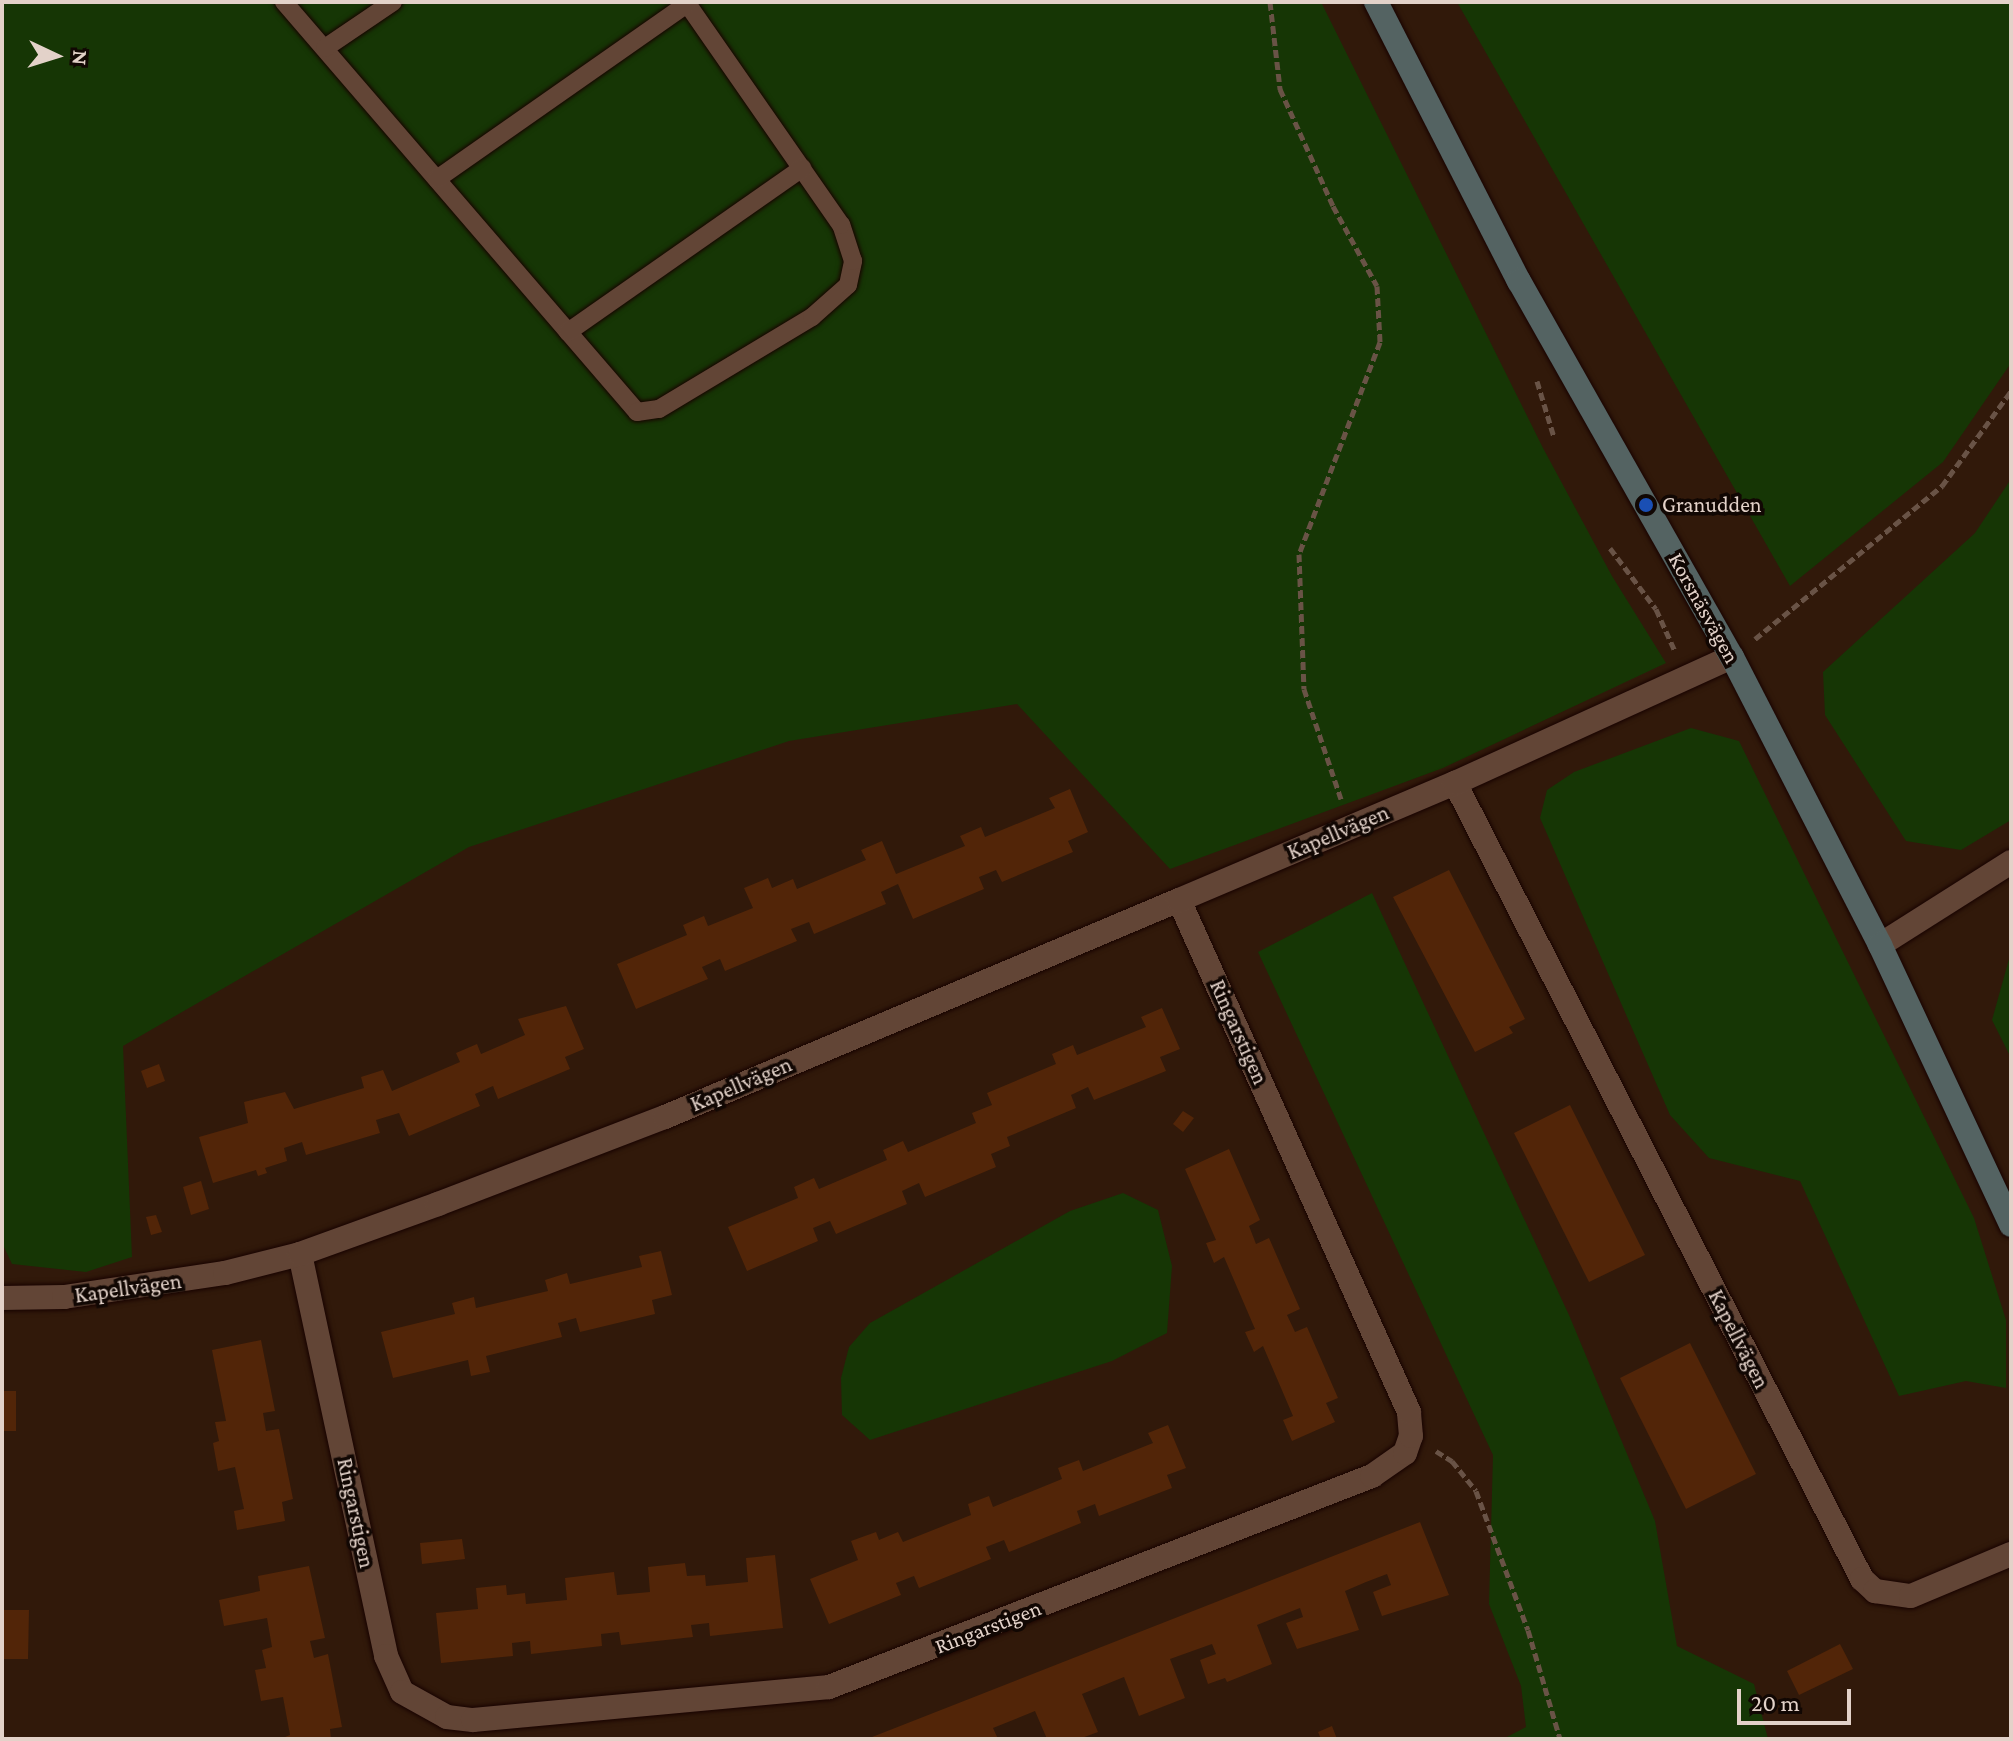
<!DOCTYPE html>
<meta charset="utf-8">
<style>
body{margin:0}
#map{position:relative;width:2013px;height:1741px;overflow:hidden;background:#31190a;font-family:"Crimson Pro",serif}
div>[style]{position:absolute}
.green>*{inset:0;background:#163605}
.building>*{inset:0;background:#522508}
.path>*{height:5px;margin-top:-2.5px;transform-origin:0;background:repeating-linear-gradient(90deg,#695346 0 8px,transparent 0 12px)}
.roads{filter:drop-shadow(0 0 2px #180300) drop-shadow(0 0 2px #180300)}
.lane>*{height:18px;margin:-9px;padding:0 9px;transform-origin:9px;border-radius:9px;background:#624536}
.street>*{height:24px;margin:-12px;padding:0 12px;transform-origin:12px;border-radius:12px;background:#624536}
.secondary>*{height:24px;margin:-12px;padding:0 12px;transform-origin:12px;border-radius:12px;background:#546362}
.dots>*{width:22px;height:22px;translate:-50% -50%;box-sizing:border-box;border:4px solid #110703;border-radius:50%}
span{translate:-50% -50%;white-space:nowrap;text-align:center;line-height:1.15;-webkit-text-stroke:7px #110703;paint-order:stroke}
.poi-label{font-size:22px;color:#e3d2c9}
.left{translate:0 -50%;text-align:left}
.street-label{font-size:22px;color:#e3d2c9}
.frame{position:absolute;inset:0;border:4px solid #e3d2c9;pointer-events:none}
.north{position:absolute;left:16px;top:16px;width:80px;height:80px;-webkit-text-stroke:6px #110703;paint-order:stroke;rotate:94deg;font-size:22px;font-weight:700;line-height:32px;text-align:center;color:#e3d2c9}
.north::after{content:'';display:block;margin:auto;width:28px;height:36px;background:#e3d2c9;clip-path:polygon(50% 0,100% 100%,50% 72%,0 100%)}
.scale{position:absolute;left:1737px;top:1689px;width:114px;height:36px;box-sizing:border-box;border:4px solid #e3d2c9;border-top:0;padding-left:10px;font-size:24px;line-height:28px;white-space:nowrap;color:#e3d2c9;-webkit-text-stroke:6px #110703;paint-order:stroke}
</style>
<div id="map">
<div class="green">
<i style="clip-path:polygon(2px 2px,1321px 2px,1543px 448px,1612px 576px,1666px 663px,1443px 768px,1170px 869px,1017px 704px,789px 741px,469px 847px,123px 1046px,132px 1257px,86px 1272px,12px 1264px,2px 1243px)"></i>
<i style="clip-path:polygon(1457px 2px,2011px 2px,2011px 363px,1943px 462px,1790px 586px)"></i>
<i style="clip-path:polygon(2011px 479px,2011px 820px,1961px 850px,1906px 841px,1825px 715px,1823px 672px,1975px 533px)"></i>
<i style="clip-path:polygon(1691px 728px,1739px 741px,1974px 1218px,2006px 1320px,2006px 1388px,1966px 1381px,1899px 1396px,1800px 1181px,1709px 1158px,1670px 1115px,1540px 818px,1547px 790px,1574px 772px)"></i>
<i style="clip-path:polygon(1372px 893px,1569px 1315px,1655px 1521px,1677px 1646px,1754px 1684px,1768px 1739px,1503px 1739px,1526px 1727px,1521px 1686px,1489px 1604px,1493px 1455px,1258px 952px)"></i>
<i style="clip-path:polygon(2011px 952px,2011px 1058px,1992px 1020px)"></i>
<i style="clip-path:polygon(1123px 1193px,1158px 1210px,1172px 1266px,1167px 1333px,1112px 1361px,870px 1440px,842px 1415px,841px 1378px,849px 1347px,870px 1323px,1070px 1211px)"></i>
</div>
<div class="building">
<i style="clip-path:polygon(1070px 789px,1088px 832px,1068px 841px,1073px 852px,1002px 882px,996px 870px,979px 877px,984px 889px,913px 919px,898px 884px,881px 892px,886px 904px,814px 934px,809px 922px,791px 929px,797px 941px,725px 971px,720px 959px,702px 967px,708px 979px,636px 1009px,617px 964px,687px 935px,683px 925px,704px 916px,708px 926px,753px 908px,744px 888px,768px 878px,772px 888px,793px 879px,797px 889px,866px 860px,861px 850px,882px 841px,896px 874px,965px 846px,960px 836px,981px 827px,985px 837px,1055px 808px,1049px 798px)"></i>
<i style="clip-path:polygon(1449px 870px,1525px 1019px,1509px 1027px,1513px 1033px,1475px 1052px,1393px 897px)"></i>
<i style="clip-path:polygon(566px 1006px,584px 1049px,565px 1057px,570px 1069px,498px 1099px,493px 1086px,475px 1094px,480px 1106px,409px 1136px,399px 1113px,376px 1120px,380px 1133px,306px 1155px,302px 1142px,284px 1148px,287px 1161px,265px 1168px,267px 1173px,258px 1176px,256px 1170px,213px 1183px,199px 1137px,248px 1123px,244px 1102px,285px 1092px,294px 1109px,364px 1088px,361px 1077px,383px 1070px,392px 1091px,460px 1062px,456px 1053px,477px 1044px,481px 1054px,525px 1035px,518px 1019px)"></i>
<i style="clip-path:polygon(1162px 1008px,1180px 1049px,1160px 1057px,1166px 1071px,1094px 1100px,1088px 1087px,1071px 1095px,1076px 1108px,1007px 1137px,1010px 1146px,991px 1154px,996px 1167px,925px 1197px,919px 1183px,902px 1191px,907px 1204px,836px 1234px,830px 1221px,813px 1228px,818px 1241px,747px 1271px,728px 1227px,798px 1198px,794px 1187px,814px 1178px,819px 1189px,887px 1160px,883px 1150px,903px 1141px,908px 1152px,976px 1123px,972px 1113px,992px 1105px,987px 1093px,1056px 1064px,1052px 1054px,1073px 1045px,1077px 1055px,1146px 1027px,1141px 1017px)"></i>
<i style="clip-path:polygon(159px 1064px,165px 1081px,147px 1088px,141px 1071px)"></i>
<i style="clip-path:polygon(1570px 1105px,1645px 1255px,1589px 1282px,1514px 1133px)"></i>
<i style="clip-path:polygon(1183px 1111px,1194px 1118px,1183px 1132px,1173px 1124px)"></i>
<i style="clip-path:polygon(1229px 1149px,1260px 1220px,1249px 1226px,1256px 1244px,1269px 1238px,1300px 1309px,1287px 1315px,1295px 1332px,1307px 1327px,1338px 1398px,1326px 1403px,1335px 1422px,1292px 1441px,1283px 1420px,1293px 1416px,1263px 1346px,1254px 1352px,1245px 1332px,1255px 1329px,1224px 1257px,1214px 1263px,1206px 1243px,1216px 1240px,1185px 1169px)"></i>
<i style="clip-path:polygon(201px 1181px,209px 1209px,191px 1215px,183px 1187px)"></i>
<i style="clip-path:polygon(156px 1215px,162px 1232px,151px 1235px,146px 1217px)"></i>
<i style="clip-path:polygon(661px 1251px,672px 1295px,652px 1300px,655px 1314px,580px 1332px,576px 1318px,558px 1323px,562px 1337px,486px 1356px,490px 1372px,471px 1376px,468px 1360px,393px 1378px,381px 1332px,455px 1314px,452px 1303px,474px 1297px,476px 1308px,548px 1291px,545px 1280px,567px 1273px,570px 1284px,642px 1267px,639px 1256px)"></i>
<i style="clip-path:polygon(261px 1340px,275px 1411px,263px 1413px,266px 1431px,279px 1429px,293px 1499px,282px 1502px,285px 1521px,237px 1530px,234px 1511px,244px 1509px,235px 1467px,218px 1471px,213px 1443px,219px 1441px,215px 1422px,226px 1421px,212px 1350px)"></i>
<i style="clip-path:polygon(1690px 1343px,1756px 1474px,1686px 1509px,1620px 1378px)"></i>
<i style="clip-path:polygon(2px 1391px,16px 1391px,16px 1431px,2px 1431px)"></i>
<i style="clip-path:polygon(1168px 1425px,1186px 1468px,1167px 1475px,1172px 1488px,1099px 1516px,1095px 1504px,1077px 1511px,1081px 1523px,1009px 1552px,1004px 1540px,986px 1547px,991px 1559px,919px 1588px,914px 1576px,896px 1583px,901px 1595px,829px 1624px,810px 1579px,858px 1560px,851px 1541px,876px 1532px,879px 1540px,898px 1532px,903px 1542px,971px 1515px,968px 1504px,989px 1496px,993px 1507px,1062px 1479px,1058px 1468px,1079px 1460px,1083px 1471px,1153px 1443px,1148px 1433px)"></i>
<i style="clip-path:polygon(1420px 1522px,1449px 1595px,1382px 1616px,1373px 1592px,1391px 1585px,1387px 1574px,1366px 1582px,1345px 1591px,1359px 1630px,1297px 1649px,1286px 1623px,1303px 1617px,1300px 1608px,1257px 1625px,1272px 1664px,1227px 1682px,1225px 1678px,1208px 1684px,1200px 1660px,1216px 1654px,1212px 1644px,1170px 1659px,1185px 1698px,1139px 1716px,1124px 1677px,1082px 1694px,1098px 1732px,1079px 1739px,1047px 1739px,1035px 1711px,993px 1728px,998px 1739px,867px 1739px)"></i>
<i style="clip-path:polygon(462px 1539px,465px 1559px,422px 1564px,420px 1543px)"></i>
<i style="clip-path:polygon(775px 1555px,783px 1628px,710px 1636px,709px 1623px,691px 1625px,693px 1637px,621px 1645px,619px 1632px,601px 1634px,602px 1646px,531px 1654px,530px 1641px,512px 1643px,513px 1656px,441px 1663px,436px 1613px,478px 1609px,476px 1588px,506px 1585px,507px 1595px,525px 1593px,526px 1604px,567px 1600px,565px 1578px,614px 1572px,617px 1595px,650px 1592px,648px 1567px,685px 1563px,687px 1576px,705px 1575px,706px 1586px,748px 1582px,746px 1558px)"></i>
<i style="clip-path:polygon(309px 1566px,325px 1638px,310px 1641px,314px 1658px,328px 1654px,342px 1727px,330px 1729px,331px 1739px,280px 1739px,290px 1735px,283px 1697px,261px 1701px,255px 1670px,266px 1668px,262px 1650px,272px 1647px,267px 1618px,224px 1626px,219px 1600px,260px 1591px,258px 1576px)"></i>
<i style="clip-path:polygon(2px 1610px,29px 1610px,28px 1659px,2px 1659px)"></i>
<i style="clip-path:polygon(1840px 1644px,1853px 1669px,1799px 1695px,1787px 1671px)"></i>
<i style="clip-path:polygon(1332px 1726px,1337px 1739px,1321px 1739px,1318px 1732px)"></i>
</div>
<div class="path">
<i style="left:1270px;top:2px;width:88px;rotate:83.4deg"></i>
<i style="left:1280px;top:89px;width:128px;rotate:65.6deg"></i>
<i style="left:1333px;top:206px;width:91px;rotate:61.2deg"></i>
<i style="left:1377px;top:286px;width:56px;rotate:86.9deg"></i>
<i style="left:1380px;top:342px;width:227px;rotate:110.9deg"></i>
<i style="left:1299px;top:554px;width:135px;rotate:87.9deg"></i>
<i style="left:1304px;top:689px;width:116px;rotate:71.4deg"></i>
<i style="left:1537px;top:381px;width:59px;rotate:73.1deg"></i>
<i style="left:1610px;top:548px;width:76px;rotate:53deg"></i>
<i style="left:1656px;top:609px;width:46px;rotate:65.7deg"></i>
<i style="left:1755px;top:639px;width:242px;rotate:-39.3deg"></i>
<i style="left:1942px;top:486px;width:117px;rotate:-54deg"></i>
<i style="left:1436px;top:1451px;width:19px;rotate:32deg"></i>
<i style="left:1452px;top:1461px;width:38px;rotate:51deg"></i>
<i style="left:1476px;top:1491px;width:148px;rotate:69.5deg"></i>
<i style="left:1528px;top:1630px;width:114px;rotate:73.6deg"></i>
</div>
<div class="roads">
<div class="lane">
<i style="left:284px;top:2px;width:541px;rotate:49.27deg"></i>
<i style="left:637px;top:412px;width:22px;rotate:-8deg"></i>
<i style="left:659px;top:409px;width:179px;rotate:-31deg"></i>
<i style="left:812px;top:317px;width:48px;rotate:-41.6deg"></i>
<i style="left:848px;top:285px;width:25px;rotate:-78deg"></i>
<i style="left:853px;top:261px;width:38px;rotate:-108deg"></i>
<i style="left:841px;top:225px;width:272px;rotate:-124.8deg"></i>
<i style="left:325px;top:48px;width:82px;rotate:-34.1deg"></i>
<i style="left:437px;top:179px;width:305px;rotate:-35deg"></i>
<i style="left:568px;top:332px;width:286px;rotate:-35deg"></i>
</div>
<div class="street">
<i style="left:1455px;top:783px;width:894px;rotate:62.92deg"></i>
<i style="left:1862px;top:1579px;width:18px;rotate:43deg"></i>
<i style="left:1875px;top:1591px;width:36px;rotate:8deg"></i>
<i style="left:1911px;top:1596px;width:108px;rotate:-22.8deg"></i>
<i style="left:1880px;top:945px;width:155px;rotate:-32.4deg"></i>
<i style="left:300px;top:1254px;width:411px;rotate:77.9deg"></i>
<i style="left:386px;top:1656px;width:39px;rotate:66deg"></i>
<i style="left:402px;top:1692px;width:51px;rotate:29.1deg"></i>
<i style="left:447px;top:1717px;width:26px;rotate:7deg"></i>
<i style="left:473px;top:1720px;width:358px;rotate:-5.3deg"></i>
<i style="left:829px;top:1687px;width:583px;rotate:-21.24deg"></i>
<i style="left:1372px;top:1476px;width:40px;rotate:-34.9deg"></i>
<i style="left:1405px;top:1453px;width:18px;rotate:-71deg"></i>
<i style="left:1411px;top:1436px;width:24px;rotate:-95deg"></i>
<i style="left:1409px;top:1412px;width:561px;rotate:-114.19deg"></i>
<i style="left:2px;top:1298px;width:62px;rotate:-0.9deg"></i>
<i style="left:64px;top:1297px;width:163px;rotate:-8.5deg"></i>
<i style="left:225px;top:1273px;width:77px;rotate:-14.2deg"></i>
<i style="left:300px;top:1254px;width:147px;rotate:-19.9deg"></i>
<i style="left:438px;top:1204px;width:243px;rotate:-21deg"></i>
<i style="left:665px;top:1117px;width:558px;rotate:-22.89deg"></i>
<i style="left:1179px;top:900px;width:300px;rotate:-23deg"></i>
<i style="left:1455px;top:783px;width:304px;rotate:-24.5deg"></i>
</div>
<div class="secondary">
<i style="left:1376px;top:2px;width:314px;rotate:62.9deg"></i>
<i style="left:1519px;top:281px;width:432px;rotate:60.5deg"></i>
<i style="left:1732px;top:657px;width:324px;rotate:62.8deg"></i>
<i style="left:1880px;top:945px;width:309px;rotate:64.9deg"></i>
</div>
</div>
<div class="dots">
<i style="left:1646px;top:505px;background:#1a4fb4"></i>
</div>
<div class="poi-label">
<span class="left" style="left:1662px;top:505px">Granudden</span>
</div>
<div class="street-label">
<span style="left:1704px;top:608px;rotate:61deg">Korsnäsvägen</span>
<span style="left:1338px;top:832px;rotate:-23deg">Kapellvägen</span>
<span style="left:1239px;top:1032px;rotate:66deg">Ringarstigen</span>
<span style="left:741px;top:1084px;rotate:-23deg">Kapellvägen</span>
<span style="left:128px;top:1288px;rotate:-8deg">Kapellvägen</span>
<span style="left:1739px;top:1339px;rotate:63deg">Kapellvägen</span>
<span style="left:356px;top:1513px;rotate:78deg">Ringarstigen</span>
<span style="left:988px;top:1627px;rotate:-21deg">Ringarstigen</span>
</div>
<div class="frame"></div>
<div class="north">N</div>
<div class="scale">20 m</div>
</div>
